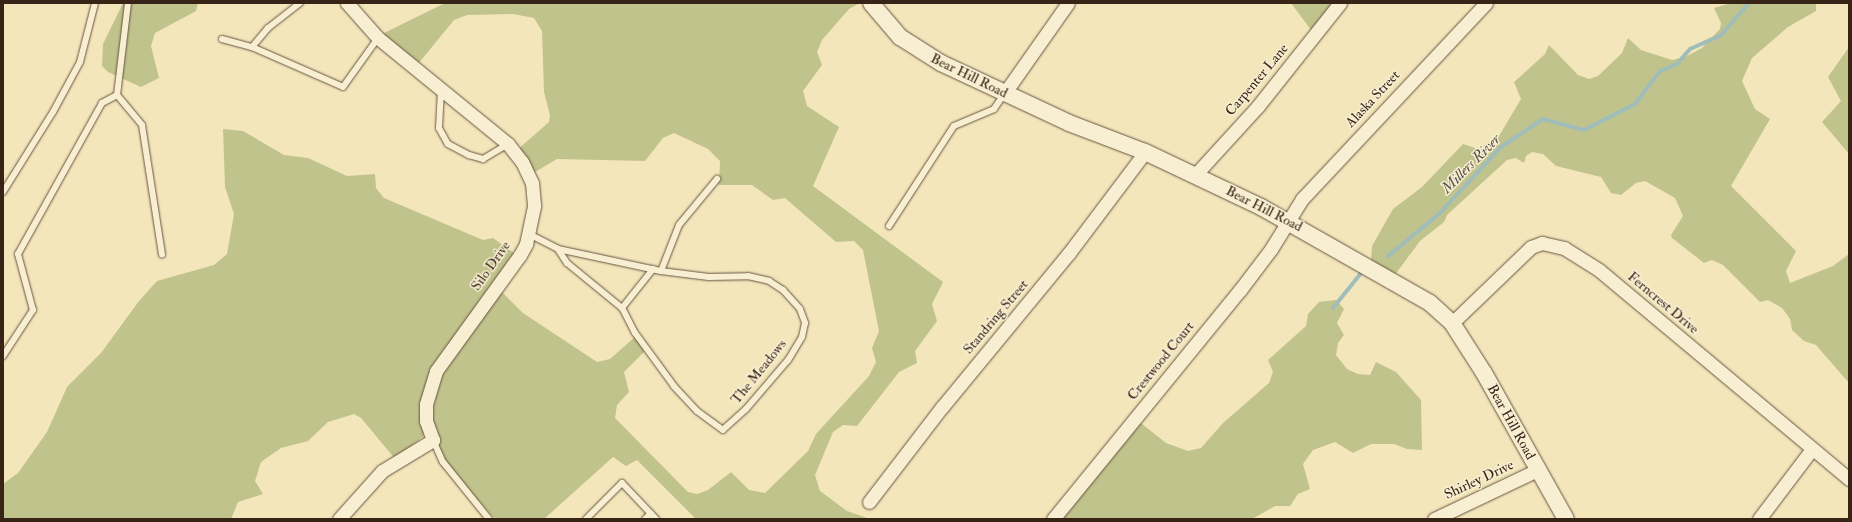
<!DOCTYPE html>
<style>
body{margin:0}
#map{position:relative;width:1852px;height:522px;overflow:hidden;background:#f4e6bb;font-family:"IM FELL Double Pica",serif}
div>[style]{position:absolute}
.green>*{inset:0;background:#c1c38c}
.stream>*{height:4px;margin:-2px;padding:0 2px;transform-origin:2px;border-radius:2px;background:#a0bdba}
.roads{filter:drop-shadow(0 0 1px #675440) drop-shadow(0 0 1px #675440)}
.service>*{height:6px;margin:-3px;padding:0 3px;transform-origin:3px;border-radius:3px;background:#f8efd3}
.minor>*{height:13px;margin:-6.5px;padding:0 6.5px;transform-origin:6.5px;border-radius:6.5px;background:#f8efd3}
.tertiary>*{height:16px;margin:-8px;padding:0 8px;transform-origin:8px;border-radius:8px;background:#f8efd3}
span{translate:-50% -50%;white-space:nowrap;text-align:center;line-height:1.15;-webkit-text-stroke:3px #f8efd3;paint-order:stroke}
.street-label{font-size:14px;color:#382317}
.water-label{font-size:15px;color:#575148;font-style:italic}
.frame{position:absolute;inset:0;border:4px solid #382317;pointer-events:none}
</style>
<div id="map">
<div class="green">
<i style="clip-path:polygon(123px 3px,198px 3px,196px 11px,155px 33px,151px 46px,159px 78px,141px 87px,108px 72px,102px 66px,103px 44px)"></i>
<i style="clip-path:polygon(445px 3px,860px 3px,849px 9px,822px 40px,817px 52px,822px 65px,803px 91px,807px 106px,839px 127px,813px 186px,943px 282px,932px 304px,937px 321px,915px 351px,917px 363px,899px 372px,857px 426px,843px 425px,833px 432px,815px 475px,820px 491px,847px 511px,870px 519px,696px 519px,637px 460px,626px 466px,613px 457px,544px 519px,495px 519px,450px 469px,430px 430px,396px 460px,361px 418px,354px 414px,328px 422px,308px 441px,281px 448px,261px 462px,255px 481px,263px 494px,238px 502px,231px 519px,3px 519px,3px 484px,18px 473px,47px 432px,67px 387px,101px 353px,139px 301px,157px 281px,214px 265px,227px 254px,234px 214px,225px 187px,223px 129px,243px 131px,284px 155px,308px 158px,347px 176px,375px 174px,376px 188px,384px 198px,483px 240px,493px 238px,518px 256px,499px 289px,523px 313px,597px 362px,610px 359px,635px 337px,645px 351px,624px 372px,629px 392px,617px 405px,615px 418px,688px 492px,697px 494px,708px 490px,731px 472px,749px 490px,765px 493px,808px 451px,816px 434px,869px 376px,876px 362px,872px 348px,879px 331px,863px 250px,854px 241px,836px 242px,785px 198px,773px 200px,752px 185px,719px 185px,720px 161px,708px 149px,674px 133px,663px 138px,645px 161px,557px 159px,530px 175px,516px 151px,549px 122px,550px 115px,544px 92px,542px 31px,534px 18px,513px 14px,467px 15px,454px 20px,418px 64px,382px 34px)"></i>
<i style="clip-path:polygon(1291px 3px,1340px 3px,1311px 30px)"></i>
<i style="clip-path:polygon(1731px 3px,1816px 3px,1816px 11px,1788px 27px,1752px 58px,1742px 81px,1755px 109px,1770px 119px,1731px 186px,1796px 251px,1786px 271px,1790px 283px,1833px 266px,1849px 254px,1849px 383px,1816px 345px,1804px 341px,1792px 330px,1790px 319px,1782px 308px,1768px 300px,1760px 302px,1723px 265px,1712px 260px,1704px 263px,1672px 238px,1671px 235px,1683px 216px,1675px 198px,1645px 181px,1636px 183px,1621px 195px,1611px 193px,1601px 177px,1556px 166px,1543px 154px,1532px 152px,1526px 156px,1524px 163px,1516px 158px,1507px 160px,1447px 215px,1444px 222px,1420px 241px,1394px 276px,1371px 262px,1372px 246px,1393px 209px,1422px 187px,1463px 144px,1478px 149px,1499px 136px,1521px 99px,1514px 82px,1545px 54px,1549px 45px,1578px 75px,1589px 79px,1598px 76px,1622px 53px,1628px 38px,1641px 50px,1672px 60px,1685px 57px,1702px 48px,1720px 29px,1721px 23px,1714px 8px)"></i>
<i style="clip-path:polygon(1849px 47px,1849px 154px,1822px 122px,1841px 101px,1828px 77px)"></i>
<i style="clip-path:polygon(1336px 300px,1344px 309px,1337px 323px,1344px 335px,1338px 343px,1336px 355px,1347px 369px,1358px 374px,1370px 375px,1376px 362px,1396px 372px,1421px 400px,1422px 450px,1407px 449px,1394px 444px,1371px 444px,1353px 453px,1335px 442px,1313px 450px,1303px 464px,1310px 489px,1298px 494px,1290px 506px,1275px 506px,1252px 519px,1056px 519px,1137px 420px,1166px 443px,1188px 451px,1201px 448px,1223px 423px,1269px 383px,1273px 372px,1268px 360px,1306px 326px,1308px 314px,1319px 302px)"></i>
</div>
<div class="stream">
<i style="left:1388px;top:256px;width:66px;rotate:-39.5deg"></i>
<i style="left:1439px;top:214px;width:91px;rotate:-47.2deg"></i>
<i style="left:1501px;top:147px;width:50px;rotate:-33.7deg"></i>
<i style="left:1543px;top:119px;width:42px;rotate:15deg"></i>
<i style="left:1584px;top:130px;width:57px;rotate:-27deg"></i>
<i style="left:1635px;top:104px;width:41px;rotate:-52.9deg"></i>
<i style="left:1660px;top:71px;width:18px;rotate:-22deg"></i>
<i style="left:1677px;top:64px;width:20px;rotate:-49deg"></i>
<i style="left:1690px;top:49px;width:34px;rotate:-24deg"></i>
<i style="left:1721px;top:35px;width:43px;rotate:-48.8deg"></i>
<i style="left:1333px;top:308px;width:45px;rotate:-51.3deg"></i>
</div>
<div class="roads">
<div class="service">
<i style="left:128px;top:3px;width:93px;rotate:96.8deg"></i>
<i style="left:117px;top:95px;width:39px;rotate:50deg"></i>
<i style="left:142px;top:125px;width:131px;rotate:81.2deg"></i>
<i style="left:300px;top:3px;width:41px;rotate:142deg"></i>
<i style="left:268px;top:28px;width:25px;rotate:130deg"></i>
<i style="left:252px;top:47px;width:99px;rotate:23.7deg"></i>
<i style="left:343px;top:87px;width:60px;rotate:-54.5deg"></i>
<i style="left:222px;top:39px;width:31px;rotate:15deg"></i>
<i style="left:441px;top:90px;width:38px;rotate:93deg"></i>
<i style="left:439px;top:128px;width:18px;rotate:61deg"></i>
<i style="left:448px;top:144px;width:24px;rotate:28deg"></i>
<i style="left:469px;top:155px;width:15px;rotate:16deg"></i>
<i style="left:483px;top:159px;width:29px;rotate:-31deg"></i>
<i style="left:3px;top:192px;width:94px;rotate:-58deg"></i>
<i style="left:53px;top:112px;width:57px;rotate:-61.6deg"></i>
<i style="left:80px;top:62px;width:61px;rotate:-75.7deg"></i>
<i style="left:889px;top:226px;width:119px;rotate:-57deg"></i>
<i style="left:954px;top:126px;width:43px;rotate:-23deg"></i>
<i style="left:994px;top:109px;width:18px;rotate:-56deg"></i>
<i style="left:529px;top:234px;width:33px;rotate:27deg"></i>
<i style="left:558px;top:249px;width:105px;rotate:12.1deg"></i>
<i style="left:661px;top:271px;width:48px;rotate:7.1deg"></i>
<i style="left:709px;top:277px;width:39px;rotate:-1deg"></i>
<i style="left:748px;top:276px;width:22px;rotate:13deg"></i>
<i style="left:769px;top:281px;width:17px;rotate:33deg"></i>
<i style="left:783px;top:290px;width:25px;rotate:48deg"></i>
<i style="left:800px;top:309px;width:15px;rotate:70deg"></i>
<i style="left:805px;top:323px;width:14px;rotate:102deg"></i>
<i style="left:802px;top:337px;width:27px;rotate:121deg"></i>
<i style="left:788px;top:360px;width:65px;rotate:130.6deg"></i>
<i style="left:746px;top:409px;width:31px;rotate:138deg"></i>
<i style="left:723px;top:430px;width:32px;rotate:-144deg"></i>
<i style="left:697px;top:411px;width:34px;rotate:-133deg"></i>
<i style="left:674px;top:386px;width:66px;rotate:-126.3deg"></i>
<i style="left:635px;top:333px;width:28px;rotate:-117deg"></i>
<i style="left:622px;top:308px;width:71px;rotate:-140.7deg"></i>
<i style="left:567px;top:263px;width:17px;rotate:-123deg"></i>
<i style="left:661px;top:271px;width:49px;rotate:-68.6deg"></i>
<i style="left:679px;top:225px;width:60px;rotate:-50.4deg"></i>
<i style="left:622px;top:308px;width:50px;rotate:-51.5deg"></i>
<i style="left:3px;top:356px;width:55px;rotate:-56.9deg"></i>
<i style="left:33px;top:310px;width:58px;rotate:-105deg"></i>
<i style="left:18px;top:254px;width:173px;rotate:-60.9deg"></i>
<i style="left:102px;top:103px;width:17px;rotate:-28deg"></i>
<i style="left:433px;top:440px;width:24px;rotate:66deg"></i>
<i style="left:443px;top:462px;width:73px;rotate:51.1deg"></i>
<i style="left:586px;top:519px;width:51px;rotate:-45deg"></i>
<i style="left:622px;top:483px;width:50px;rotate:46.6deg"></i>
<i style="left:645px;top:519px;width:8px;rotate:-45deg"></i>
</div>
<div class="minor">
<i style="left:1004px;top:94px;width:111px;rotate:-54.9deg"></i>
<i style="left:1195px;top:175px;width:93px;rotate:-47.6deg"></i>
<i style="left:1258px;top:106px;width:132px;rotate:-51.5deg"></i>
<i style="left:1452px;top:323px;width:110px;rotate:-43.9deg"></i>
<i style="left:1531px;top:247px;width:12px;rotate:-20deg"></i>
<i style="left:1542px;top:243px;width:23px;rotate:13deg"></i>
<i style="left:1564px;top:248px;width:41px;rotate:32.2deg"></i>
<i style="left:1599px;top:270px;width:326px;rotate:39.9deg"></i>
<i style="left:869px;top:502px;width:120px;rotate:-52.5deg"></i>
<i style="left:942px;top:407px;width:200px;rotate:-50.5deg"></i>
<i style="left:1069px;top:253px;width:126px;rotate:-53deg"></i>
<i style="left:339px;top:519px;width:64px;rotate:-48.1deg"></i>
<i style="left:382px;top:471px;width:60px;rotate:-31.3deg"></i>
<i style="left:433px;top:440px;width:20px;rotate:-110deg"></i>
<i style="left:426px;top:421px;width:17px;rotate:-90deg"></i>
<i style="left:426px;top:404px;width:34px;rotate:-73deg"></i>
<i style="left:436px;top:371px;width:143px;rotate:-54.1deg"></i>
<i style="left:520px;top:255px;width:13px;rotate:-61deg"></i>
<i style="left:526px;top:244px;width:40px;rotate:-78deg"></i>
<i style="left:534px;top:205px;width:22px;rotate:-95deg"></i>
<i style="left:532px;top:183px;width:23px;rotate:-115deg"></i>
<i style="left:522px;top:162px;width:23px;rotate:-128deg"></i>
<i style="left:508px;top:144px;width:168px;rotate:-140.8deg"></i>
<i style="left:378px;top:38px;width:47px;rotate:-131.5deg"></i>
<i style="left:1053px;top:519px;width:296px;rotate:-50.8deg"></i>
<i style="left:1240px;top:290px;width:51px;rotate:-52.9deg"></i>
<i style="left:1271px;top:249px;width:59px;rotate:-58.2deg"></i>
<i style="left:1302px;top:199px;width:269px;rotate:-46.8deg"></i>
<i style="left:1434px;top:519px;width:114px;rotate:-25.4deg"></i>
<i style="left:1759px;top:519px;width:88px;rotate:-52.9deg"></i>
</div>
<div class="tertiary">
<i style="left:871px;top:3px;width:45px;rotate:49.5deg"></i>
<i style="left:900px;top:37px;width:49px;rotate:32.4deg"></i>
<i style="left:941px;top:63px;width:141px;rotate:25.1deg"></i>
<i style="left:1069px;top:123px;width:81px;rotate:20.9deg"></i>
<i style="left:1145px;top:152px;width:128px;rotate:25.4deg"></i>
<i style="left:1261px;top:207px;width:194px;rotate:29.6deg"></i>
<i style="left:1430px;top:303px;width:30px;rotate:42deg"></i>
<i style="left:1452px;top:323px;width:59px;rotate:57.4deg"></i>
<i style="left:1484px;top:373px;width:167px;rotate:60.7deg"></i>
</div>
</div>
<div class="street-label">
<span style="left:969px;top:76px;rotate:26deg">Bear Hill Road</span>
<span style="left:1257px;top:80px;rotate:-50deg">Carpenter Lane</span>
<span style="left:1373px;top:99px;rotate:-47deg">Alaska Street</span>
<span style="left:1264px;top:209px;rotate:27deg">Bear Hill Road</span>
<span style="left:491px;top:266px;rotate:-55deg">Silo Drive</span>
<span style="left:1663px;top:303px;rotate:40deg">Ferncrest Drive</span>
<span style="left:996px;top:317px;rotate:-50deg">Standring Street</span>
<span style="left:1161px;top:361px;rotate:-51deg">Crestwood Court</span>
<span style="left:759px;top:372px;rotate:-51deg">The Meadows</span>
<span style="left:1511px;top:422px;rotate:61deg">Bear Hill Road</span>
<span style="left:1479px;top:480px;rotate:-25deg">Shirley Drive</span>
</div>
<div class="water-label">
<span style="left:1471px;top:164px;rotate:-45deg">Millers River</span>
</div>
<div class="frame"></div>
</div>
